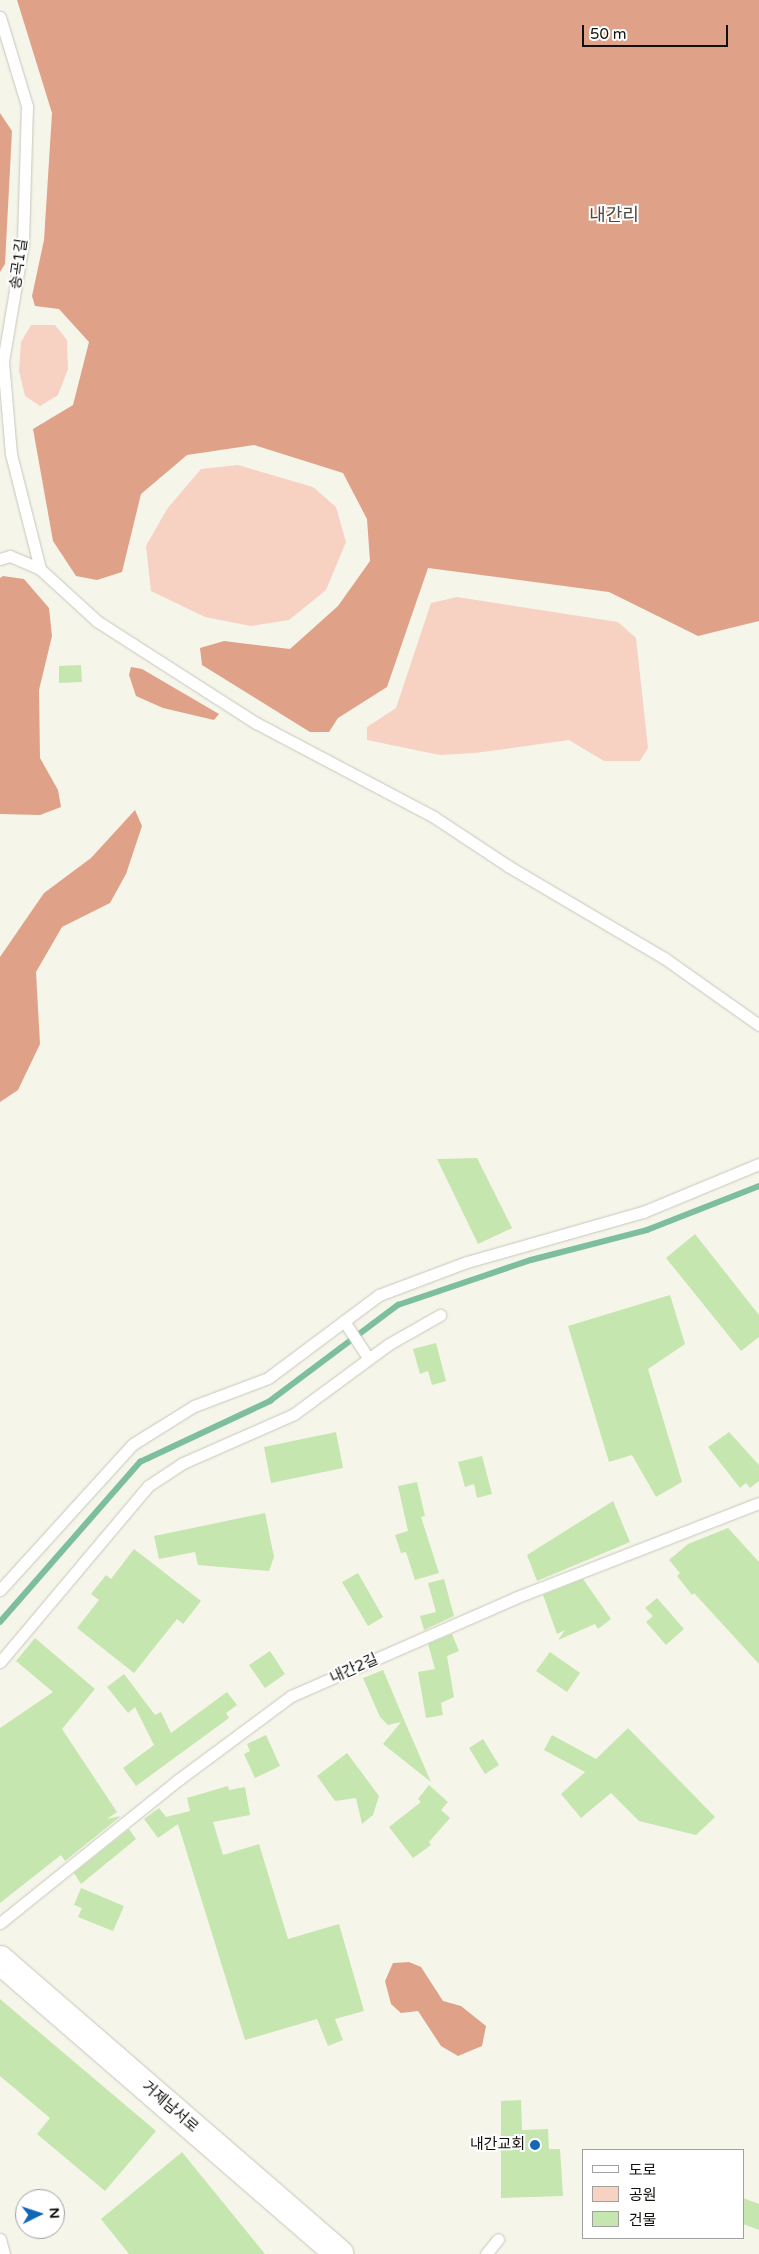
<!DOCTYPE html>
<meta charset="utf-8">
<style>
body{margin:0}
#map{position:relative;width:759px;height:2254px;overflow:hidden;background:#f6f5ea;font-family:"Varela Round","Noto Sans KR",sans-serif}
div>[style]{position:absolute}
.green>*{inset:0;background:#f7d1c2}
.forest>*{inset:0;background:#dfa188}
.stream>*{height:5.5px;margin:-2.75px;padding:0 2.75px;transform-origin:2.75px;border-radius:2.75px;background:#7cbe9e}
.building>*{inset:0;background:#c5e6ae}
.roads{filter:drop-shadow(0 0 1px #c7c6bb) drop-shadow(0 0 1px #c7c6bb)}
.service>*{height:11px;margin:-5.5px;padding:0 5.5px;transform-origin:5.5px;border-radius:5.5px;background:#fff}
.secondary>*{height:28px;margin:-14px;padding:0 14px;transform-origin:14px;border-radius:14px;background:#fff}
.dots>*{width:14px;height:14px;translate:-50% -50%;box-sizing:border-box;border:2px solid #fff;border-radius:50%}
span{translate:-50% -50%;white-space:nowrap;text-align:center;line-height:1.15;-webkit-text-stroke:4px #fff;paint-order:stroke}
.street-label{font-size:15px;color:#11110d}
.poi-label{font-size:15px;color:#11110d}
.right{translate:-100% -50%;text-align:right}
.quarter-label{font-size:18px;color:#4c4b42}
.legend{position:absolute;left:582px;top:2149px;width:162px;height:90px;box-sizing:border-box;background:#fff;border:1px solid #a0a09e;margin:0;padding:6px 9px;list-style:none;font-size:15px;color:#11110d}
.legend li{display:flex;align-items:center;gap:10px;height:25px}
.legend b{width:25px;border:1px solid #a0a09e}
.north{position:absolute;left:15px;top:2189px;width:50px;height:50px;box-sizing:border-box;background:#fff;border:1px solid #a0a09e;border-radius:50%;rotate:86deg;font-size:14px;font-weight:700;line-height:20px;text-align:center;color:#11110d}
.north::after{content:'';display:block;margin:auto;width:18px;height:22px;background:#1368b6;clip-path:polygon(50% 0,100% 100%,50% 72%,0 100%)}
.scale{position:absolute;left:582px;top:25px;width:146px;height:22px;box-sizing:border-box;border:2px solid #11110d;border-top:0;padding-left:6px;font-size:15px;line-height:18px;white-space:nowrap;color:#11110d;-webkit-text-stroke:4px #fff;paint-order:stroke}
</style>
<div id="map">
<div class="green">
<i style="clip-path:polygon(31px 325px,55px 325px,67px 340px,68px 369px,58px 395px,40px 406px,25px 396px,19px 371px,21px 342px)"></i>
<i style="clip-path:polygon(238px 465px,313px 487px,336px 507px,346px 542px,326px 590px,289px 620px,251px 626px,205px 617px,151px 591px,146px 546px,167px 509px,201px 469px)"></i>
<i style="clip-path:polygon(457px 597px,618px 622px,636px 638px,648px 748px,640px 761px,604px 761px,569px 740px,475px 753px,440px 755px,367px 740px,367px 727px,396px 708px,431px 603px)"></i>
</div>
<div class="forest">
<i style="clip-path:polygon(17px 0,759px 0,759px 621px,698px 636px,609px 592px,428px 568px,387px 687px,338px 718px,329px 732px,310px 732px,202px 665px,200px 648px,224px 641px,290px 649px,338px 606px,370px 561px,367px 519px,343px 473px,254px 445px,187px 455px,141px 494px,122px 572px,97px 580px,76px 576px,53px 541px,33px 429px,73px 405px,89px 342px,59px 309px,35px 306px,32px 296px,44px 240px,52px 113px)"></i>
<i style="clip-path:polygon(0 113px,12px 131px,5px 264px,0 272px)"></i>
<i style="clip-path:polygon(3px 576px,24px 579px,49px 608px,52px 636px,39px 690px,40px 758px,58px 790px,61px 807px,40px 815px,0 814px,0 578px)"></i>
<i style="clip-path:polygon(131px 667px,142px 669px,219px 714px,214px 720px,163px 708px,136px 696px,129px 675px)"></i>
<i style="clip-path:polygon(135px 810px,142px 826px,126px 874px,110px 903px,62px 927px,36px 972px,40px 1044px,18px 1090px,0 1102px,0 957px,44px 893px,91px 858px)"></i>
<i style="clip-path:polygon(409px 1962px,421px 1967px,443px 2001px,461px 2006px,486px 2026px,482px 2046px,458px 2056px,441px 2046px,418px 2011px,401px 2013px,391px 2004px,385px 1981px,393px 1963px)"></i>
</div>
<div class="stream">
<i style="left:0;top:1622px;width:213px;rotate:-48.8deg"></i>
<i style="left:140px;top:1462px;width:144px;rotate:-25.1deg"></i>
<i style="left:270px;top:1401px;width:160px;rotate:-36.9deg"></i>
<i style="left:398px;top:1305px;width:140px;rotate:-18.7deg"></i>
<i style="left:531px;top:1260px;width:120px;rotate:-14.5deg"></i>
<i style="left:647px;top:1230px;width:120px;rotate:-21.4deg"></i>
</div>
<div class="building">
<i style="clip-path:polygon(81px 665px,82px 682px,59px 683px,59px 666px)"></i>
<i style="clip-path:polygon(477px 1158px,512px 1228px,478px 1244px,437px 1159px)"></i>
<i style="clip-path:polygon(695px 1234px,759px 1315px,759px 1337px,741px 1351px,666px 1258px)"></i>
<i style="clip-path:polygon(670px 1295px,685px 1344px,648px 1369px,682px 1482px,656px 1497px,632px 1455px,609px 1462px,568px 1326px)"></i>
<i style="clip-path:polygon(436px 1343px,446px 1381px,432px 1385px,428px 1371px,420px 1374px,413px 1349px)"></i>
<i style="clip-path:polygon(336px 1432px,343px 1468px,271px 1483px,264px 1447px)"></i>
<i style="clip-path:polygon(729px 1432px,759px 1465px,759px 1481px,750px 1488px,746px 1483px,740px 1488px,708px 1447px)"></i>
<i style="clip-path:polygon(482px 1456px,492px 1494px,477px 1498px,474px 1484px,465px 1487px,458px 1462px)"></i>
<i style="clip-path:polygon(417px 1482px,425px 1516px,421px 1517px,439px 1573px,415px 1580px,406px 1552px,401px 1553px,395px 1535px,408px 1531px,398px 1486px)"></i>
<i style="clip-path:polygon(613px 1501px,630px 1542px,537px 1581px,527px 1555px)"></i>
<i style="clip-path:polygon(265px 1513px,274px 1557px,269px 1571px,198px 1565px,195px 1552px,159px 1559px,154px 1536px)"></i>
<i style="clip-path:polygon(728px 1528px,759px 1562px,759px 1664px,694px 1593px,692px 1595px,677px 1576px,680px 1573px,669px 1560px,688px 1544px)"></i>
<i style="clip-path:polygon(134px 1549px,201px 1601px,183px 1624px,177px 1619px,134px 1673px,77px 1628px,99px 1600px,91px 1594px,106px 1575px,111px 1579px)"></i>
<i style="clip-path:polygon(358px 1573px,383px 1617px,368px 1626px,342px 1582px)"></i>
<i style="clip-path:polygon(444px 1579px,454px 1616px,424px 1630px,420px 1616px,436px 1612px,428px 1583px)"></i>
<i style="clip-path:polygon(583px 1579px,611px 1619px,598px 1629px,595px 1624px,558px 1640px,565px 1630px,557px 1634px,543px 1595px)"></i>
<i style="clip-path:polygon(657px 1598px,684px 1629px,666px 1645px,646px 1622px,653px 1616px,645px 1608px)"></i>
<i style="clip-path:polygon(452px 1634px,459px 1651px,447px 1656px,454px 1697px,441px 1703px,443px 1715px,426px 1718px,418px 1672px,435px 1669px,428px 1644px)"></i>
<i style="clip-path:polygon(35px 1638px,95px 1689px,62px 1729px,117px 1812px,107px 1819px,121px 1816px,65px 1861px,61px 1855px,0 1903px,0 1728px,53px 1692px,16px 1661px)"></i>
<i style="clip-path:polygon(270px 1651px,285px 1674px,265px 1688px,249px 1665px)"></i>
<i style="clip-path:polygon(550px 1652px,580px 1673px,567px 1692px,536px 1671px)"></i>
<i style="clip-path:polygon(383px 1670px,405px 1722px,431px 1782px,383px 1744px,401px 1722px,388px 1725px,380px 1717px,363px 1678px)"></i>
<i style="clip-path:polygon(124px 1674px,155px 1715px,161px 1712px,171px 1733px,227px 1692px,237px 1705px,226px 1713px,229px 1718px,136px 1786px,123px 1768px,154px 1745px,135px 1707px,128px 1713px,107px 1687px)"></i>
<i style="clip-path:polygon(628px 1728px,715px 1817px,696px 1835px,639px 1821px,611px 1793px,581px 1818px,561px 1794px,585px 1772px,544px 1750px,552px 1735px,596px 1759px)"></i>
<i style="clip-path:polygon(266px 1735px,280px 1766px,255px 1778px,244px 1754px,250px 1751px,247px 1744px)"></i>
<i style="clip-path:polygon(483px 1739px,499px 1765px,485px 1774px,469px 1748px)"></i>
<i style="clip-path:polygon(347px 1753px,379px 1796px,373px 1815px,362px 1824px,356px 1798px,335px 1801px,317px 1776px)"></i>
<i style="clip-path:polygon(429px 1785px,448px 1802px,441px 1810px,450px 1818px,429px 1842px,431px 1845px,413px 1858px,389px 1827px,421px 1802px,418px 1799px)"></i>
<i style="clip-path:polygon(228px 1786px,229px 1790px,245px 1787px,250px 1815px,213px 1822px,223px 1855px,259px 1844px,288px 1939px,339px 1924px,364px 2011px,335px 2019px,343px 2040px,328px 2046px,317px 2019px,245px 2040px,178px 1824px,158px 1838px,144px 1819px,159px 1808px,166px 1817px,190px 1811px,187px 1798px)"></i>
<i style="clip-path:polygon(129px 1829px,136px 1839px,81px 1884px,74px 1873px)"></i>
<i style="clip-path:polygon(81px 1888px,124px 1906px,113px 1931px,78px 1917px,82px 1908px,74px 1905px)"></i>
<i style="clip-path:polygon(0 1999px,156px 2131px,105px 2191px,37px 2134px,50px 2118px,0 2076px)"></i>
<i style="clip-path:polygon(521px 2100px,522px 2130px,548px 2129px,549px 2149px,560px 2149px,563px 2196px,501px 2198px,501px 2101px)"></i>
<i style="clip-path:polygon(182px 2152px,265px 2254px,129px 2254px,101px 2219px)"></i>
<i style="clip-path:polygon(743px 2198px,759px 2204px,759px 2230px,743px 2224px)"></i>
</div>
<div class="roads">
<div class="service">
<i style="left:0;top:17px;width:93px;rotate:73.1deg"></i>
<i style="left:27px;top:106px;width:137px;rotate:91.7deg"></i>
<i style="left:23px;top:243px;width:120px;rotate:99.6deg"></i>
<i style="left:3px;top:361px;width:93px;rotate:85.1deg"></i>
<i style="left:11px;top:454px;width:119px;rotate:75.8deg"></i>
<i style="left:0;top:559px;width:10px;rotate:-17deg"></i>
<i style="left:10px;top:556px;width:33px;rotate:23deg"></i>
<i style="left:40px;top:569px;width:77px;rotate:42.4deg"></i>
<i style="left:97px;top:621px;width:189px;rotate:32.7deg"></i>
<i style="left:256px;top:723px;width:201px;rotate:27.8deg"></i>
<i style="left:434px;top:817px;width:89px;rotate:33.5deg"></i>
<i style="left:508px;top:866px;width:181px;rotate:30.5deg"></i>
<i style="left:664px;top:958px;width:116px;rotate:35.2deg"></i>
<i style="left:344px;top:1321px;width:45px;rotate:56.7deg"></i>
<i style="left:0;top:1590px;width:197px;rotate:-47.7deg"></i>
<i style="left:133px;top:1444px;width:72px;rotate:-31.9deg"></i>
<i style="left:194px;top:1406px;width:79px;rotate:-20.7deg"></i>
<i style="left:268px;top:1378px;width:139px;rotate:-36.8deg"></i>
<i style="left:379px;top:1295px;width:94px;rotate:-20.6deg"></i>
<i style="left:467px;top:1262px;width:183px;rotate:-15.9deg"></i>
<i style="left:643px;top:1212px;width:126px;rotate:-22.5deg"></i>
<i style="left:0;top:1662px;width:230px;rotate:-49.9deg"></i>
<i style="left:148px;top:1486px;width:42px;rotate:-33.3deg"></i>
<i style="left:183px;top:1463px;width:121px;rotate:-23.8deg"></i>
<i style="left:294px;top:1414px;width:118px;rotate:-36.4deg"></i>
<i style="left:389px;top:1344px;width:59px;rotate:-29.6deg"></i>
<i style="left:0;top:1923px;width:228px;rotate:-38.8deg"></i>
<i style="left:178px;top:1780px;width:141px;rotate:-36.6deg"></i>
<i style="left:291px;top:1696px;width:244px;rotate:-23.6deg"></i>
<i style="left:515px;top:1598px;width:262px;rotate:-21.3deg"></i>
<i style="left:0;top:2239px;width:16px;rotate:75deg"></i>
<i style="left:486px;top:2254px;width:19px;rotate:-51deg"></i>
</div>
<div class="secondary">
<i style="left:0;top:1960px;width:449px;rotate:40.9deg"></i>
</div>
</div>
<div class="dots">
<i style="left:535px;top:2145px;background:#1368b6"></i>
</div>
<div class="street-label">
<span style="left:19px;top:264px;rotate:-82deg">송곡1길</span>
<span style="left:354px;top:1669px;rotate:-24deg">내간2길</span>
<span style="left:170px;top:2107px;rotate:41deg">거제남서로</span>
</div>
<div class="poi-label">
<span class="right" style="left:525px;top:2145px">내간교회</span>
</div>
<div class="quarter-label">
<span style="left:614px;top:215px">내간리</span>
</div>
<ul class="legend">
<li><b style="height:6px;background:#fff"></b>도로</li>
<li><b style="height:14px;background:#f7d1c2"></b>공원</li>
<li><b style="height:14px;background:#c5e6ae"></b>건물</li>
</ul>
<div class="north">N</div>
<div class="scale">50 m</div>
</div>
